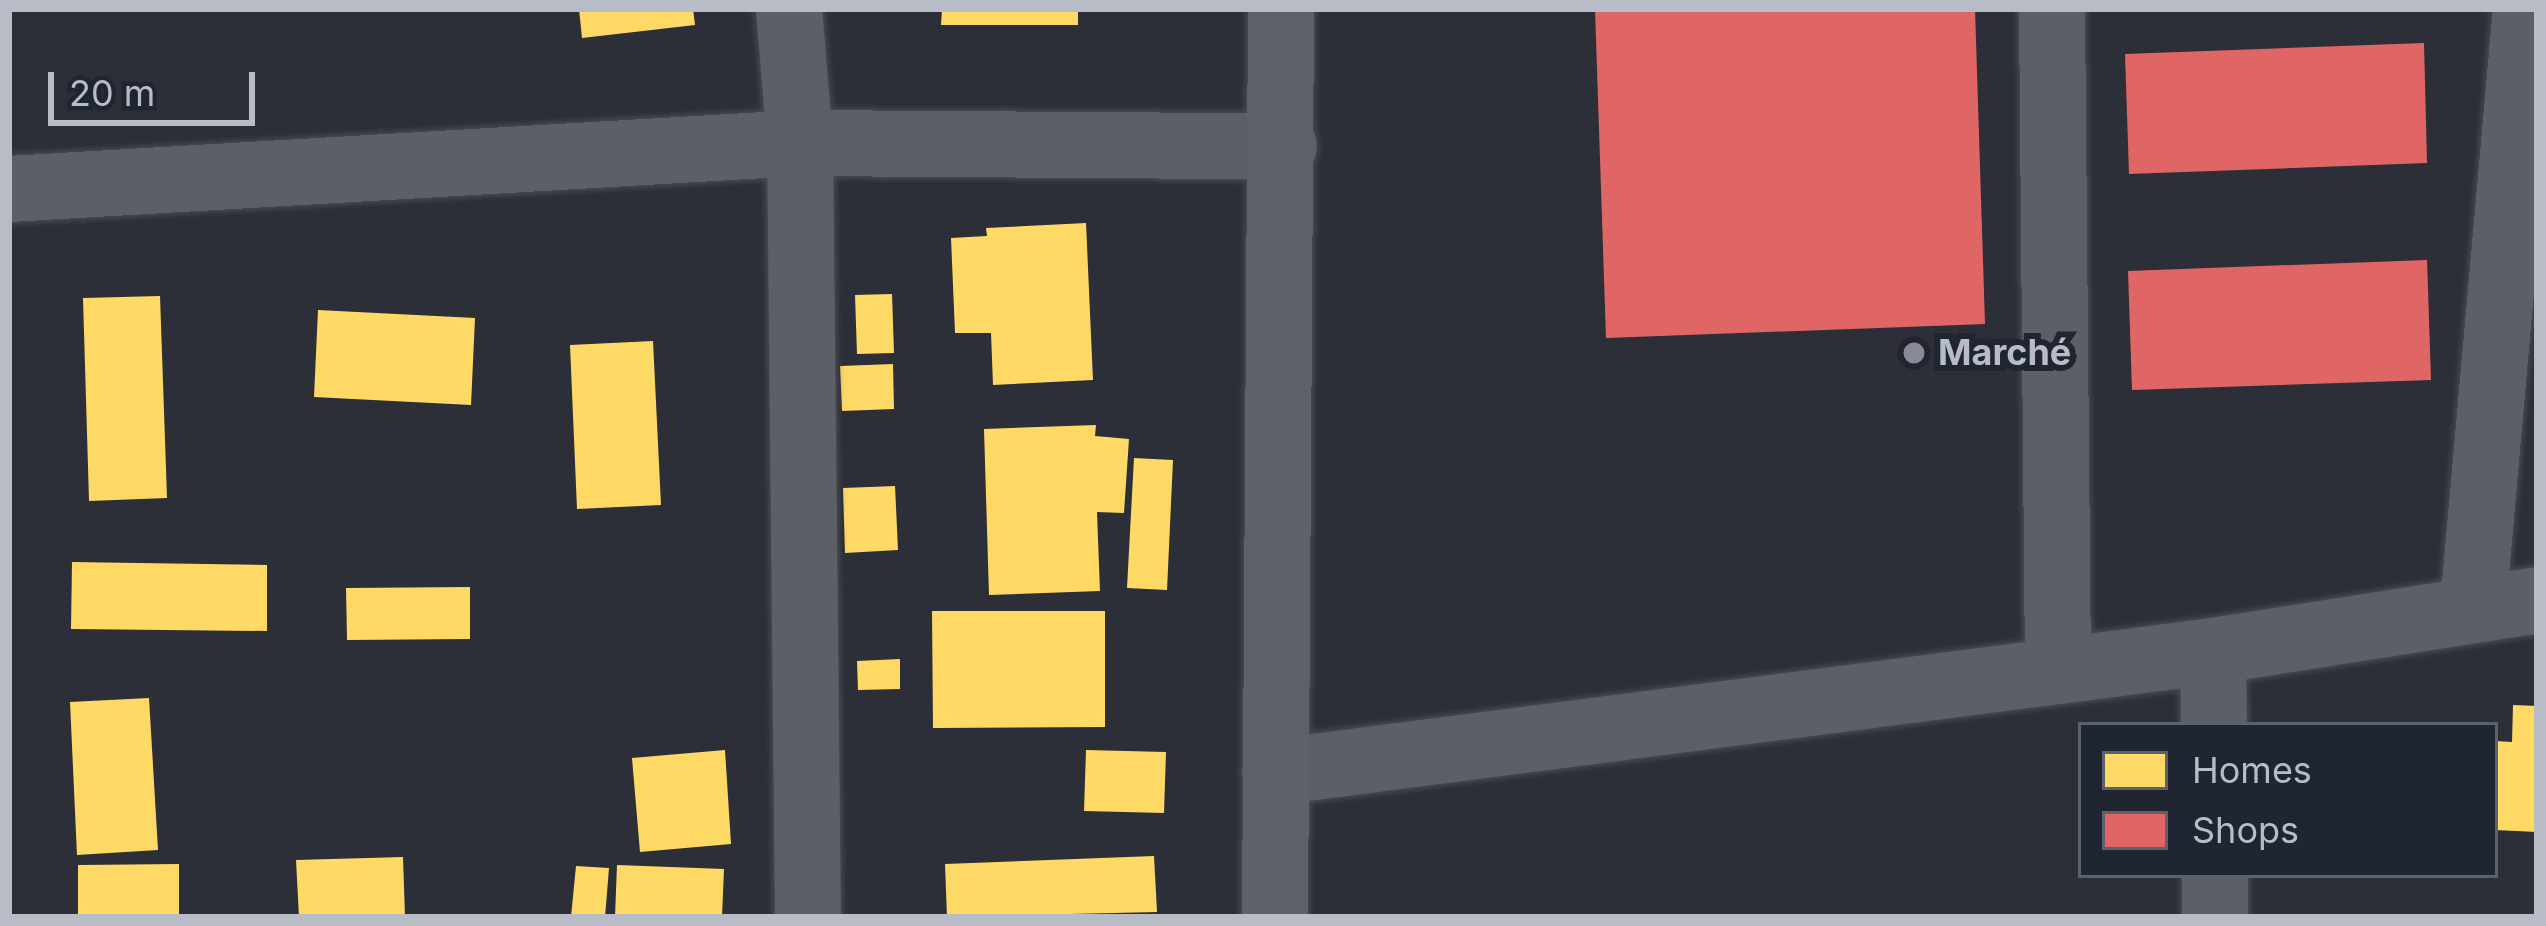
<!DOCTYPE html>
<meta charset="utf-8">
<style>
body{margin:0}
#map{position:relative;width:2546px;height:926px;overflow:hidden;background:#2c2f37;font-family:Inter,sans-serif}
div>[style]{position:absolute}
.homes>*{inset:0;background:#ffd966}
.shops>*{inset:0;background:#e06666}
.roads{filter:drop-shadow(0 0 3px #484b50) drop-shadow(0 0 3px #484b50)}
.minor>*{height:66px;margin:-33px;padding:0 33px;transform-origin:33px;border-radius:33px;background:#5c5f65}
.major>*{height:66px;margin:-33px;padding:0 33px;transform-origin:33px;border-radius:33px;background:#5e6167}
.dots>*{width:33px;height:33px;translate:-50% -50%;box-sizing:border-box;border:6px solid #202631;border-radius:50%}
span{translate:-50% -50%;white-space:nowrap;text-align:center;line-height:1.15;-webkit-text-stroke:12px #202631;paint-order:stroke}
.poi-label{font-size:36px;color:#b7bcc7;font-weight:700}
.left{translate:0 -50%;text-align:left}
.frame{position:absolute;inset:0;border:12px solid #b7bcc7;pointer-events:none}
.legend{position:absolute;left:2078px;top:722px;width:420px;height:156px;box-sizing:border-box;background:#202631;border:3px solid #5c626d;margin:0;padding:15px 21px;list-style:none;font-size:36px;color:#b7bcc7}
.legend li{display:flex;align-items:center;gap:24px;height:60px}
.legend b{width:60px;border:3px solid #5c626d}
.scale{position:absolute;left:48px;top:72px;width:207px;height:54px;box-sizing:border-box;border:6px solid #b7bcc7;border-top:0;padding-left:15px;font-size:36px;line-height:42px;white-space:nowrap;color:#b7bcc7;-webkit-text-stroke:9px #202631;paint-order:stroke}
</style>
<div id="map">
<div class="homes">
<i style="clip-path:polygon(579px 9px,693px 9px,695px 25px,582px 38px)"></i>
<i style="clip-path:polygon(942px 9px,1078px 9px,1078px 25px,941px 25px)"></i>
<i style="clip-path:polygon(1086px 223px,1093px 380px,993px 385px,991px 333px,955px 333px,951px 238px,987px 236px,986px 228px)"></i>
<i style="clip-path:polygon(892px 294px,894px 353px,857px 354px,855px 295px)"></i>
<i style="clip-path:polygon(160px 296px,167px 498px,89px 501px,83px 298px)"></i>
<i style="clip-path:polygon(318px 310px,475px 318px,471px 405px,314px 397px)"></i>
<i style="clip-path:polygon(653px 341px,661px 505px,577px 509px,570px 345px)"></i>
<i style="clip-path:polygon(893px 364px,894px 409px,842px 411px,840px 366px)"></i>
<i style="clip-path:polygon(1096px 425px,1095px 436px,1129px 439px,1124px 513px,1097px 512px,1100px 591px,989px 595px,984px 429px)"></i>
<i style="clip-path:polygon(1134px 458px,1173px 460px,1167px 590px,1127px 588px)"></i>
<i style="clip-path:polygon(895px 486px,898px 550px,845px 553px,843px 488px)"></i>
<i style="clip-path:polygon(72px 562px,267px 565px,267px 631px,71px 629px)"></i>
<i style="clip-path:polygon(470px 587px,470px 639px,347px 640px,346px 588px)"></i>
<i style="clip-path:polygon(932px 611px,1105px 611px,1105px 727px,933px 728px)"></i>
<i style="clip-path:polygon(900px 659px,900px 689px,858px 690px,857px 661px)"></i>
<i style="clip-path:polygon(149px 698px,158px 850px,77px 855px,70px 702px)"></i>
<i style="clip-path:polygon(2513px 705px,2537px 706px,2537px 832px,2495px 830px,2495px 741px,2512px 742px)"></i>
<i style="clip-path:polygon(725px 750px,731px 844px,640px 852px,632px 758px)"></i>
<i style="clip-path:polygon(1086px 750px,1166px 752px,1164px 813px,1084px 811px)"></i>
<i style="clip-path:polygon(1154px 856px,1157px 912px,947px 917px,945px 864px)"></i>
<i style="clip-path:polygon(403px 857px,405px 917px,299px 917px,296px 860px)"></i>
<i style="clip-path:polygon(179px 864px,179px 917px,78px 917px,78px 865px)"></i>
<i style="clip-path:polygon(617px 865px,724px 869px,722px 917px,615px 917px)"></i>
<i style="clip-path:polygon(576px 866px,609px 868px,605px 917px,571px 917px)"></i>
</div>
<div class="shops">
<i style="clip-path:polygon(1595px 9px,1975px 9px,1985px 324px,1606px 338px)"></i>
<i style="clip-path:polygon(2424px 43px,2427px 163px,2129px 174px,2125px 54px)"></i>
<i style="clip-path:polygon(2427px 260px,2431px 380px,2132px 390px,2128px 271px)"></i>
</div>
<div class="roads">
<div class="minor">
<i style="left:789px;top:9px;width:134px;rotate:85.3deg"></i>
<i style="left:800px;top:143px;width:774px;rotate:89.41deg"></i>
<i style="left:2052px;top:9px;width:662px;rotate:89.48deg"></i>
<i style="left:9px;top:189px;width:792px;rotate:-3.33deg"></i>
<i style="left:800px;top:143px;width:484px;rotate:0.4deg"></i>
<i style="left:2473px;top:607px;width:600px;rotate:-84.94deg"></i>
<i style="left:2213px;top:651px;width:74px;rotate:89.2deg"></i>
<i style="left:1275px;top:772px;width:946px;rotate:-7.35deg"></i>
<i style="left:2213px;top:651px;width:328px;rotate:-8.9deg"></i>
<i style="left:2215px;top:875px;width:42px;rotate:90deg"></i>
</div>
<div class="major">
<i style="left:1275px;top:917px;width:908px;rotate:-89.62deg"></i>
</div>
</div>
<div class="dots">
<i style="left:1914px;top:353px;background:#868b95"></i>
</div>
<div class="poi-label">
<span class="left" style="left:1938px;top:353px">Marché</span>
</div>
<div class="frame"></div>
<ul class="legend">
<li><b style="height:33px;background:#ffd966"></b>Homes</li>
<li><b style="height:33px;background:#e06666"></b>Shops</li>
</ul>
<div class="scale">20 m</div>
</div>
